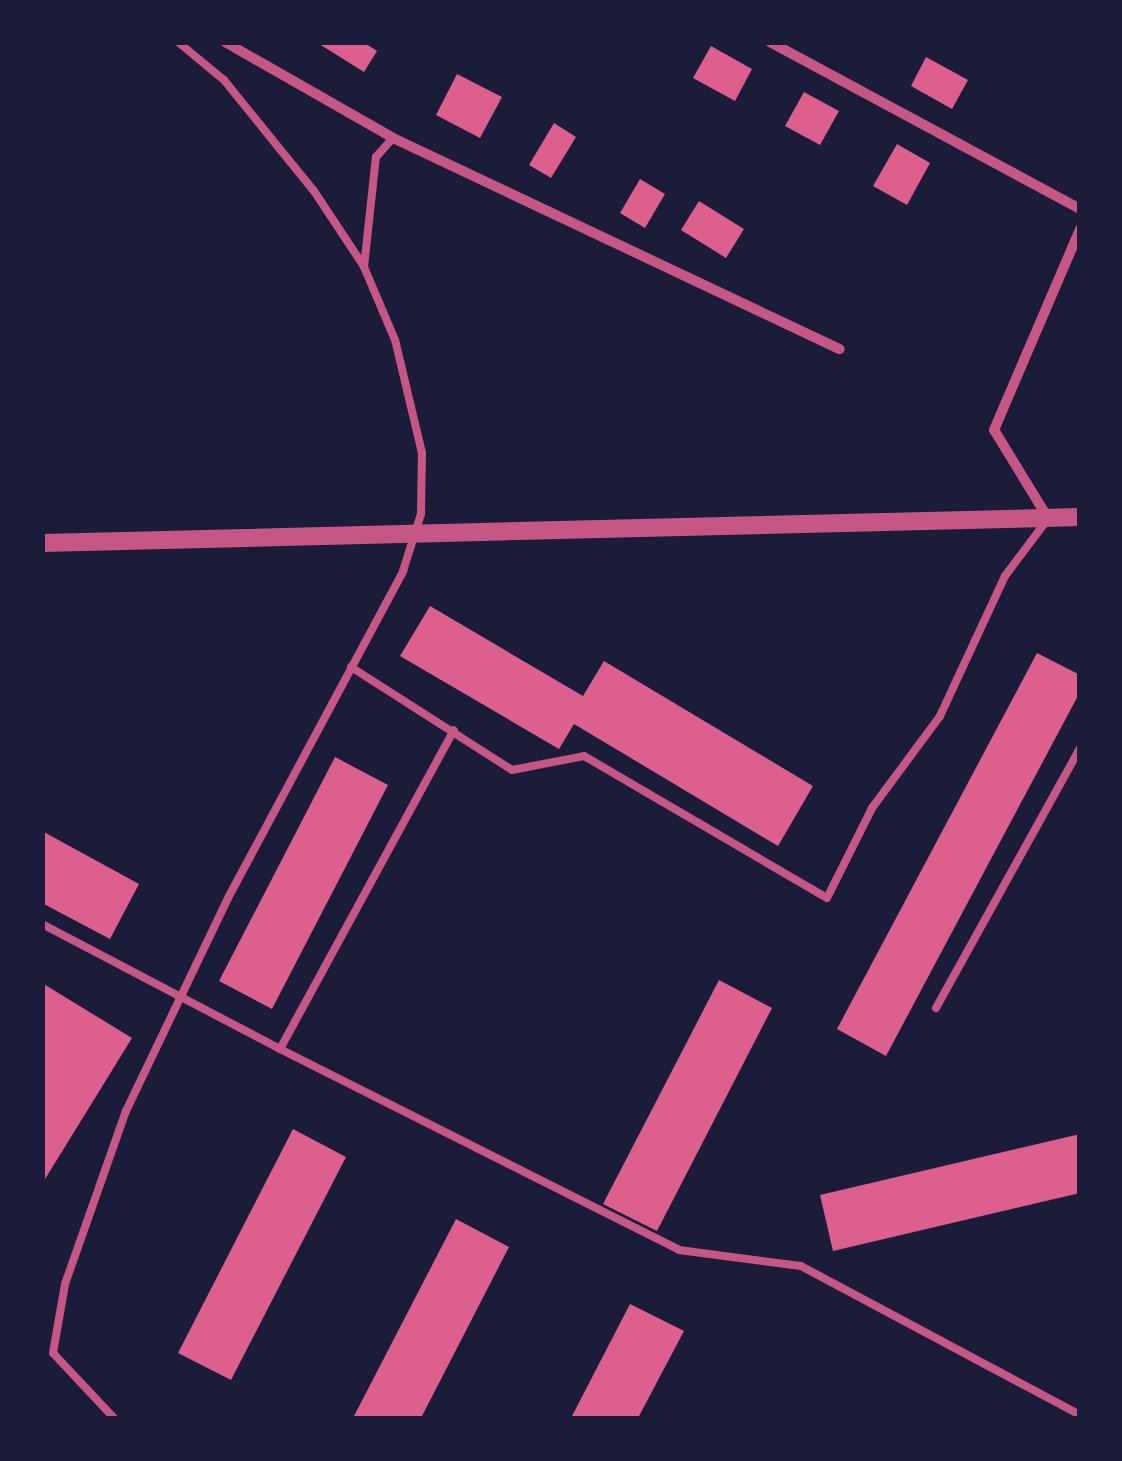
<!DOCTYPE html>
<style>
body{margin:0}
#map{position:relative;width:1122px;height:1461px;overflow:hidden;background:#1b1b3a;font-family:Mulish,sans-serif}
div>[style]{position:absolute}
.building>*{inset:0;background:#dd5f8e}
.service>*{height:8px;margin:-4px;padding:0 4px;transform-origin:4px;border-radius:4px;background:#c65784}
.minor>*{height:10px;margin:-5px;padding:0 5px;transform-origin:5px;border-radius:5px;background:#c65784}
.tertiary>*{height:18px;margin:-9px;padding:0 9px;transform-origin:9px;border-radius:9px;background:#c65784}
span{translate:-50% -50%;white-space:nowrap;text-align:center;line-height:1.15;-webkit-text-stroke:10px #1b1b3a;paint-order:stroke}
.frame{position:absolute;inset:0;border:45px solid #1b1b3a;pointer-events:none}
</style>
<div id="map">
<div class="building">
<i style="clip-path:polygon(316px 42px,363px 42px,377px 51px,364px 72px)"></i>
<i style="clip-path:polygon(711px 46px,752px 69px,735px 101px,693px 78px)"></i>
<i style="clip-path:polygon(926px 57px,968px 80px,952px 109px,911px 86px)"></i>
<i style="clip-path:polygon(457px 74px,502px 97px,480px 138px,436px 115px)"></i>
<i style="clip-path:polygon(804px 92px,839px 111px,820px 145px,785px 126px)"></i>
<i style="clip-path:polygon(554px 123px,576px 137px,551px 178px,529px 165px)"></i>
<i style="clip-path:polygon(897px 144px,930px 163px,907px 205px,873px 186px)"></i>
<i style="clip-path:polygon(640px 179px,665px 194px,645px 228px,620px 213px)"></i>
<i style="clip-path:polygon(699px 201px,744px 229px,726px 258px,681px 230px)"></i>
<i style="clip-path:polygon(430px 606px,583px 696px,604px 661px,813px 786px,778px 846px,574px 724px,559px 749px,400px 656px)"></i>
<i style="clip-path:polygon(1037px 653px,1080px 675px,1080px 692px,886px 1056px,837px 1029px)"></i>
<i style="clip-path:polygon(335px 757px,388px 785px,272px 1009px,219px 981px)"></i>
<i style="clip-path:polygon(42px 831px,139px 884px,110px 939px,42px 903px)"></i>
<i style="clip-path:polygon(719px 980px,772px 1008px,657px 1231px,603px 1204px)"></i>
<i style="clip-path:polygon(42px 983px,132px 1038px,42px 1184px)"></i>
<i style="clip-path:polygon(293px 1129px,346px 1157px,231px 1380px,178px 1353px)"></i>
<i style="clip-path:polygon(1080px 1134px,1080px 1193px,833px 1251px,820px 1195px)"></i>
<i style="clip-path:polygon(456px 1219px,509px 1247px,421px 1418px,353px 1418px)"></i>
<i style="clip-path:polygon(630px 1304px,684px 1331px,638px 1418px,571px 1418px)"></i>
</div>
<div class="service">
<i style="left:178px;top:42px;width:60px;rotate:39.6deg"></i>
<i style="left:224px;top:80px;width:143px;rotate:51deg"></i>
<i style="left:314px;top:191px;width:89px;rotate:56.5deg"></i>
<i style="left:351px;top:667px;width:191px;rotate:32.6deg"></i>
<i style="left:512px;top:770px;width:73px;rotate:-11deg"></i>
<i style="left:584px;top:756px;width:281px;rotate:30.3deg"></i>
<i style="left:827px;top:898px;width:101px;rotate:-63.4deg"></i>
<i style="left:872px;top:808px;width:114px;rotate:-53.5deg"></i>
<i style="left:940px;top:716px;width:154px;rotate:-65.1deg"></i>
<i style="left:1005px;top:576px;width:70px;rotate:-53.1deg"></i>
<i style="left:42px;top:924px;width:269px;rotate:27.7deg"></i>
<i style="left:280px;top:1049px;width:447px;rotate:26.7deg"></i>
<i style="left:679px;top:1250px;width:123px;rotate:7.5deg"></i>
<i style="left:801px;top:1266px;width:316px;rotate:28.1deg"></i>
<i style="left:936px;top:1008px;width:297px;rotate:-61deg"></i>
<i style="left:280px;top:1049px;width:363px;rotate:-61.4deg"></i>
<i style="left:114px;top:1418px;width:89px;rotate:-133.2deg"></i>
<i style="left:53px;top:1353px;width:70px;rotate:-80.1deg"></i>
<i style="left:65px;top:1284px;width:183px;rotate:-70.6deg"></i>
<i style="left:126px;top:1111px;width:236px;rotate:-64.4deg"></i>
<i style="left:228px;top:898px;width:371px;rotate:-61.8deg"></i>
<i style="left:403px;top:571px;width:60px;rotate:-72.5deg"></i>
<i style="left:421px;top:514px;width:61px;rotate:-89.1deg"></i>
<i style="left:422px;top:453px;width:116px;rotate:-103.4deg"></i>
<i style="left:395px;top:340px;width:79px;rotate:-113deg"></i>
<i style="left:364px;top:267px;width:111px;rotate:-83.8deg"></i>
<i style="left:376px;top:157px;width:25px;rotate:-48deg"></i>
</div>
<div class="minor">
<i style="left:225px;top:42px;width:193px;rotate:29.7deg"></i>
<i style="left:393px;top:138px;width:494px;rotate:25.3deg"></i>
<i style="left:770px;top:42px;width:352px;rotate:28.3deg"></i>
<i style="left:1048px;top:518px;width:103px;rotate:-121.5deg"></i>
<i style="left:994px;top:430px;width:219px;rotate:-66.8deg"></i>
</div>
<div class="tertiary">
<i style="left:42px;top:543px;width:1038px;rotate:-1.43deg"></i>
</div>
<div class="frame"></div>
</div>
